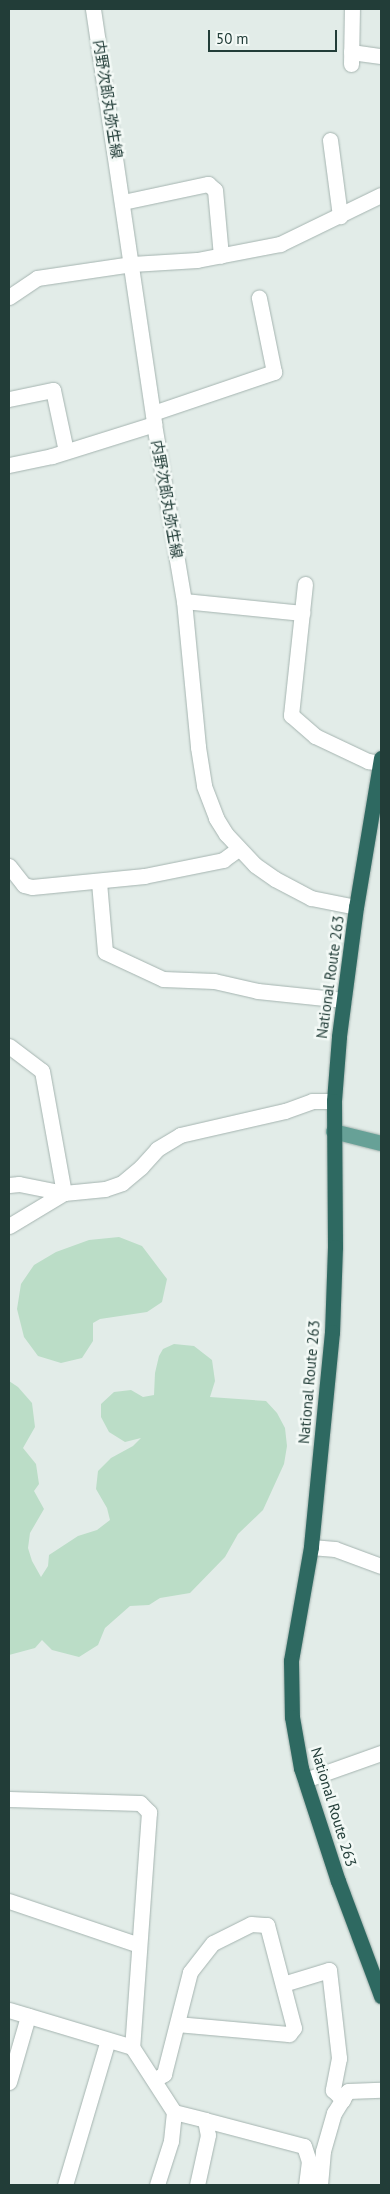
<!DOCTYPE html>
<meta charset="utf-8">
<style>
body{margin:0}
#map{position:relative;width:390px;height:2194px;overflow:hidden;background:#e2ece8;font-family:"PT Sans","Noto Sans JP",sans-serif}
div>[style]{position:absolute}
.green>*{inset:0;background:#bbddc7}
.roads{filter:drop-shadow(0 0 1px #a5b4b0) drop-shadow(0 0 1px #a5b4b0)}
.street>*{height:15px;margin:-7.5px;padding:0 7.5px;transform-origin:7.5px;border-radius:7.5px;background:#fff}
.secondary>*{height:15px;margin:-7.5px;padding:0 7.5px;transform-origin:7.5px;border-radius:7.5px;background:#fff}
.primary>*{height:15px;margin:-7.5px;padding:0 7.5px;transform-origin:7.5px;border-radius:7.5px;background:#67a197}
.highway>*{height:15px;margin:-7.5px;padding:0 7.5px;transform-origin:7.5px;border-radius:7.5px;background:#2e6961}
span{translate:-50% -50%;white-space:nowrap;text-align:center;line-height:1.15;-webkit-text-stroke:5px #f3f9f6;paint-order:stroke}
.street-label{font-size:15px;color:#223d38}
.frame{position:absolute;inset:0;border:10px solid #223d38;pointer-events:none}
.scale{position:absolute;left:208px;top:30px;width:129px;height:22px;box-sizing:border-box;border:2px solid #223d38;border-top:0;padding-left:6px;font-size:15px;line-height:18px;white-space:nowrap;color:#223d38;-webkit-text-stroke:4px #f3f9f6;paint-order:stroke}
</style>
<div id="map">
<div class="green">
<i style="clip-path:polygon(119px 1237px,142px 1246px,167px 1279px,162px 1302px,147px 1312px,100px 1319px,93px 1323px,93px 1341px,82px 1358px,61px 1363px,38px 1356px,24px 1337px,17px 1309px,21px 1284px,34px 1265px,56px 1252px,89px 1240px)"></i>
<i style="clip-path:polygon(174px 1344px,194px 1346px,212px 1360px,215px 1381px,210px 1397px,266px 1401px,277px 1413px,285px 1428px,287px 1446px,284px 1464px,263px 1510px,238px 1534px,225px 1557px,190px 1593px,160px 1598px,149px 1605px,130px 1606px,105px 1628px,98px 1645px,79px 1657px,52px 1650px,42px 1640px,35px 1648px,9px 1655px,9px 1381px,18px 1387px,32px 1403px,35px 1427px,23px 1448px,36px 1464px,39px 1484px,34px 1491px,44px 1509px,30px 1533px,28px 1548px,32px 1561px,41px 1577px,48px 1566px,49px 1555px,78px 1536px,97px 1530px,110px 1520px,107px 1508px,96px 1489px,98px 1471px,111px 1458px,133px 1446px,141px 1438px,125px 1442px,109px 1432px,101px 1417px,101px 1404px,114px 1392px,131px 1390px,143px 1397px,154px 1395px,155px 1373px,159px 1356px,163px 1349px)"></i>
</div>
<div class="roads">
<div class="street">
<i style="left:351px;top:52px;width:30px;rotate:8deg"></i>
<i style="left:351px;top:64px;width:55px;rotate:-89deg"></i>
<i style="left:330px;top:140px;width:77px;rotate:82.5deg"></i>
<i style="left:123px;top:202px;width:87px;rotate:-12deg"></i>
<i style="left:208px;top:184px;width:9px;rotate:41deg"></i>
<i style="left:215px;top:190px;width:66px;rotate:84.8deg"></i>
<i style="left:9px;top:297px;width:34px;rotate:-34deg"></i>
<i style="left:37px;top:278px;width:96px;rotate:-8.4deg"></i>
<i style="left:132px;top:264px;width:65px;rotate:-3.5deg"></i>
<i style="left:197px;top:260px;width:85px;rotate:-10.9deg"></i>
<i style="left:280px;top:244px;width:112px;rotate:-25.9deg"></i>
<i style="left:9px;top:399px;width:45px;rotate:-11.6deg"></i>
<i style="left:53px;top:390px;width:62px;rotate:78deg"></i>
<i style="left:153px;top:413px;width:128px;rotate:-18.7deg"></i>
<i style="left:274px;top:372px;width:76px;rotate:-101.5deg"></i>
<i style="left:9px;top:465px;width:44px;rotate:-11.8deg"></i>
<i style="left:52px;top:456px;width:107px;rotate:-17.4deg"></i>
<i style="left:305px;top:584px;width:132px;rotate:96.1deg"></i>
<i style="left:291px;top:715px;width:32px;rotate:41deg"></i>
<i style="left:315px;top:736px;width:59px;rotate:25.3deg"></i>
<i style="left:368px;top:761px;width:13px;rotate:9deg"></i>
<i style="left:184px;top:601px;width:119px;rotate:5.8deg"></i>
<i style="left:9px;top:866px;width:24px;rotate:52deg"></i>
<i style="left:24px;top:885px;width:8px;rotate:14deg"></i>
<i style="left:32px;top:887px;width:113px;rotate:-5.6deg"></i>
<i style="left:144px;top:876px;width:81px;rotate:-11.4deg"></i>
<i style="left:223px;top:860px;width:19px;rotate:-36deg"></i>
<i style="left:99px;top:882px;width:70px;rotate:85.1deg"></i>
<i style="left:105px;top:952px;width:64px;rotate:25deg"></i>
<i style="left:163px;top:979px;width:51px;rotate:2.2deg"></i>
<i style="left:214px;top:981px;width:45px;rotate:12.8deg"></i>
<i style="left:258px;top:991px;width:86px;rotate:6deg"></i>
<i style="left:9px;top:1046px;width:41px;rotate:37.1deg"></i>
<i style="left:42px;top:1071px;width:124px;rotate:79.8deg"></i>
<i style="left:9px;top:1185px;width:10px;rotate:-6deg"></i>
<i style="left:19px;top:1184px;width:46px;rotate:11.3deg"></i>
<i style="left:64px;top:1193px;width:41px;rotate:-5.6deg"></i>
<i style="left:105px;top:1189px;width:18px;rotate:-19deg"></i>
<i style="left:122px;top:1183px;width:25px;rotate:-40deg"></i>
<i style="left:141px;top:1167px;width:24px;rotate:-48deg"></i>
<i style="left:157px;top:1149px;width:27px;rotate:-31deg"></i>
<i style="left:180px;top:1135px;width:108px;rotate:-12.9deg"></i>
<i style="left:285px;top:1111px;width:29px;rotate:-20deg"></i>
<i style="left:312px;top:1101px;width:22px"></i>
<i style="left:9px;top:1226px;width:64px;rotate:-31deg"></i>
<i style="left:311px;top:1547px;width:24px;rotate:5deg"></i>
<i style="left:335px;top:1549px;width:49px;rotate:20.3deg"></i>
<i style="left:305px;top:1780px;width:81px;rotate:-19.6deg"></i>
<i style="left:9px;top:1799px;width:131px;rotate:1.7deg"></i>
<i style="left:140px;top:1803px;width:13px;rotate:45deg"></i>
<i style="left:149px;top:1812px;width:236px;rotate:94.1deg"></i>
<i style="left:132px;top:2047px;width:77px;rotate:57.1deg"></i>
<i style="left:174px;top:2112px;width:29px;rotate:96deg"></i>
<i style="left:171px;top:2141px;width:46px;rotate:107.7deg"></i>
<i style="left:9px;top:1901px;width:137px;rotate:18.7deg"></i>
<i style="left:283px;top:1984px;width:48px;rotate:-16.9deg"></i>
<i style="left:329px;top:1970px;width:89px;rotate:83.5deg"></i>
<i style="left:339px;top:2058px;width:33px;rotate:101deg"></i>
<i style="left:333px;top:2090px;width:14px;rotate:45deg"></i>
<i style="left:9px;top:2010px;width:128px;rotate:16.7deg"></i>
<i style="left:154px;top:2080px;width:12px;rotate:-31deg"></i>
<i style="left:164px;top:2074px;width:105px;rotate:-75.7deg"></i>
<i style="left:190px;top:1972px;width:37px;rotate:-52deg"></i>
<i style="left:213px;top:1943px;width:42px;rotate:-26.6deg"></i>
<i style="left:251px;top:1924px;width:16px;rotate:4deg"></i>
<i style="left:267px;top:1925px;width:106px;rotate:75.3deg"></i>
<i style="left:294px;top:2028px;width:8px;rotate:130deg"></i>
<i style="left:289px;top:2034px;width:111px;rotate:-174.9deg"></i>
<i style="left:9px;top:2082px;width:69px;rotate:-73.9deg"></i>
<i style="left:174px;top:2112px;width:32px;rotate:14deg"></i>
<i style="left:205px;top:2120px;width:15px;rotate:79deg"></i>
<i style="left:208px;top:2135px;width:51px;rotate:102.4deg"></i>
<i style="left:205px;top:2120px;width:102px;rotate:14.7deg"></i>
<i style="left:304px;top:2146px;width:16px;rotate:72deg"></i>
<i style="left:309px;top:2161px;width:24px;rotate:97deg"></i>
<i style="left:65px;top:2185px;width:151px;rotate:-73.5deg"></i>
<i style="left:320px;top:2185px;width:34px;rotate:-85deg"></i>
<i style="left:323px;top:2151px;width:40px;rotate:-74deg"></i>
<i style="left:334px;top:2113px;width:26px;rotate:-58deg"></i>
<i style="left:348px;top:2091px;width:33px;rotate:-2deg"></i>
</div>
<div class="secondary">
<i style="left:93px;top:9px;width:419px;rotate:81.6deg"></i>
<i style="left:154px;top:424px;width:180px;rotate:80.4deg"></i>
<i style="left:184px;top:601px;width:147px;rotate:84.5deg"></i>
<i style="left:198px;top:747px;width:39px;rotate:81deg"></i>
<i style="left:204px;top:786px;width:34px;rotate:69deg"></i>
<i style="left:216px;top:818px;width:19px;rotate:58deg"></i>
<i style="left:226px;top:834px;width:42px;rotate:46.9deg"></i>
<i style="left:255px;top:865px;width:24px;rotate:35deg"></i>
<i style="left:275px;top:879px;width:41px;rotate:27.8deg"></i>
<i style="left:311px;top:898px;width:46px;rotate:11.3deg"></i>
</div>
<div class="primary">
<i style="left:333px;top:1131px;width:49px;rotate:14deg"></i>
</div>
<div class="highway">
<i style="left:381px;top:758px;width:151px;rotate:99.5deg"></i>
<i style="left:356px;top:907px;width:131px;rotate:97.5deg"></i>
<i style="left:339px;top:1037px;width:64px;rotate:94.5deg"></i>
<i style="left:334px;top:1101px;width:146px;rotate:89.6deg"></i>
<i style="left:335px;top:1247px;width:85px;rotate:92deg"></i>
<i style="left:332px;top:1332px;width:216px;rotate:95.6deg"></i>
<i style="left:311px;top:1547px;width:116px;rotate:100deg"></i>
<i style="left:291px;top:1661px;width:56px;rotate:89deg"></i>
<i style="left:292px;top:1717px;width:52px;rotate:80deg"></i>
<i style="left:301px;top:1768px;width:119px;rotate:71.9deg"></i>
<i style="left:338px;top:1881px;width:123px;rotate:69.5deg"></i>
</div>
</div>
<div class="street-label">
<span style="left:108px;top:99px;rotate:81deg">内野次郎丸弥生線</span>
<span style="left:167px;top:499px;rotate:80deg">内野次郎丸弥生線</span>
<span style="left:330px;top:977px;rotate:-82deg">National Route 263</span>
<span style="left:309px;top:1382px;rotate:-85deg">National Route 263</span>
<span style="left:334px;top:1807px;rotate:73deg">National Route 263</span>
</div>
<div class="frame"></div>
<div class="scale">50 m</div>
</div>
